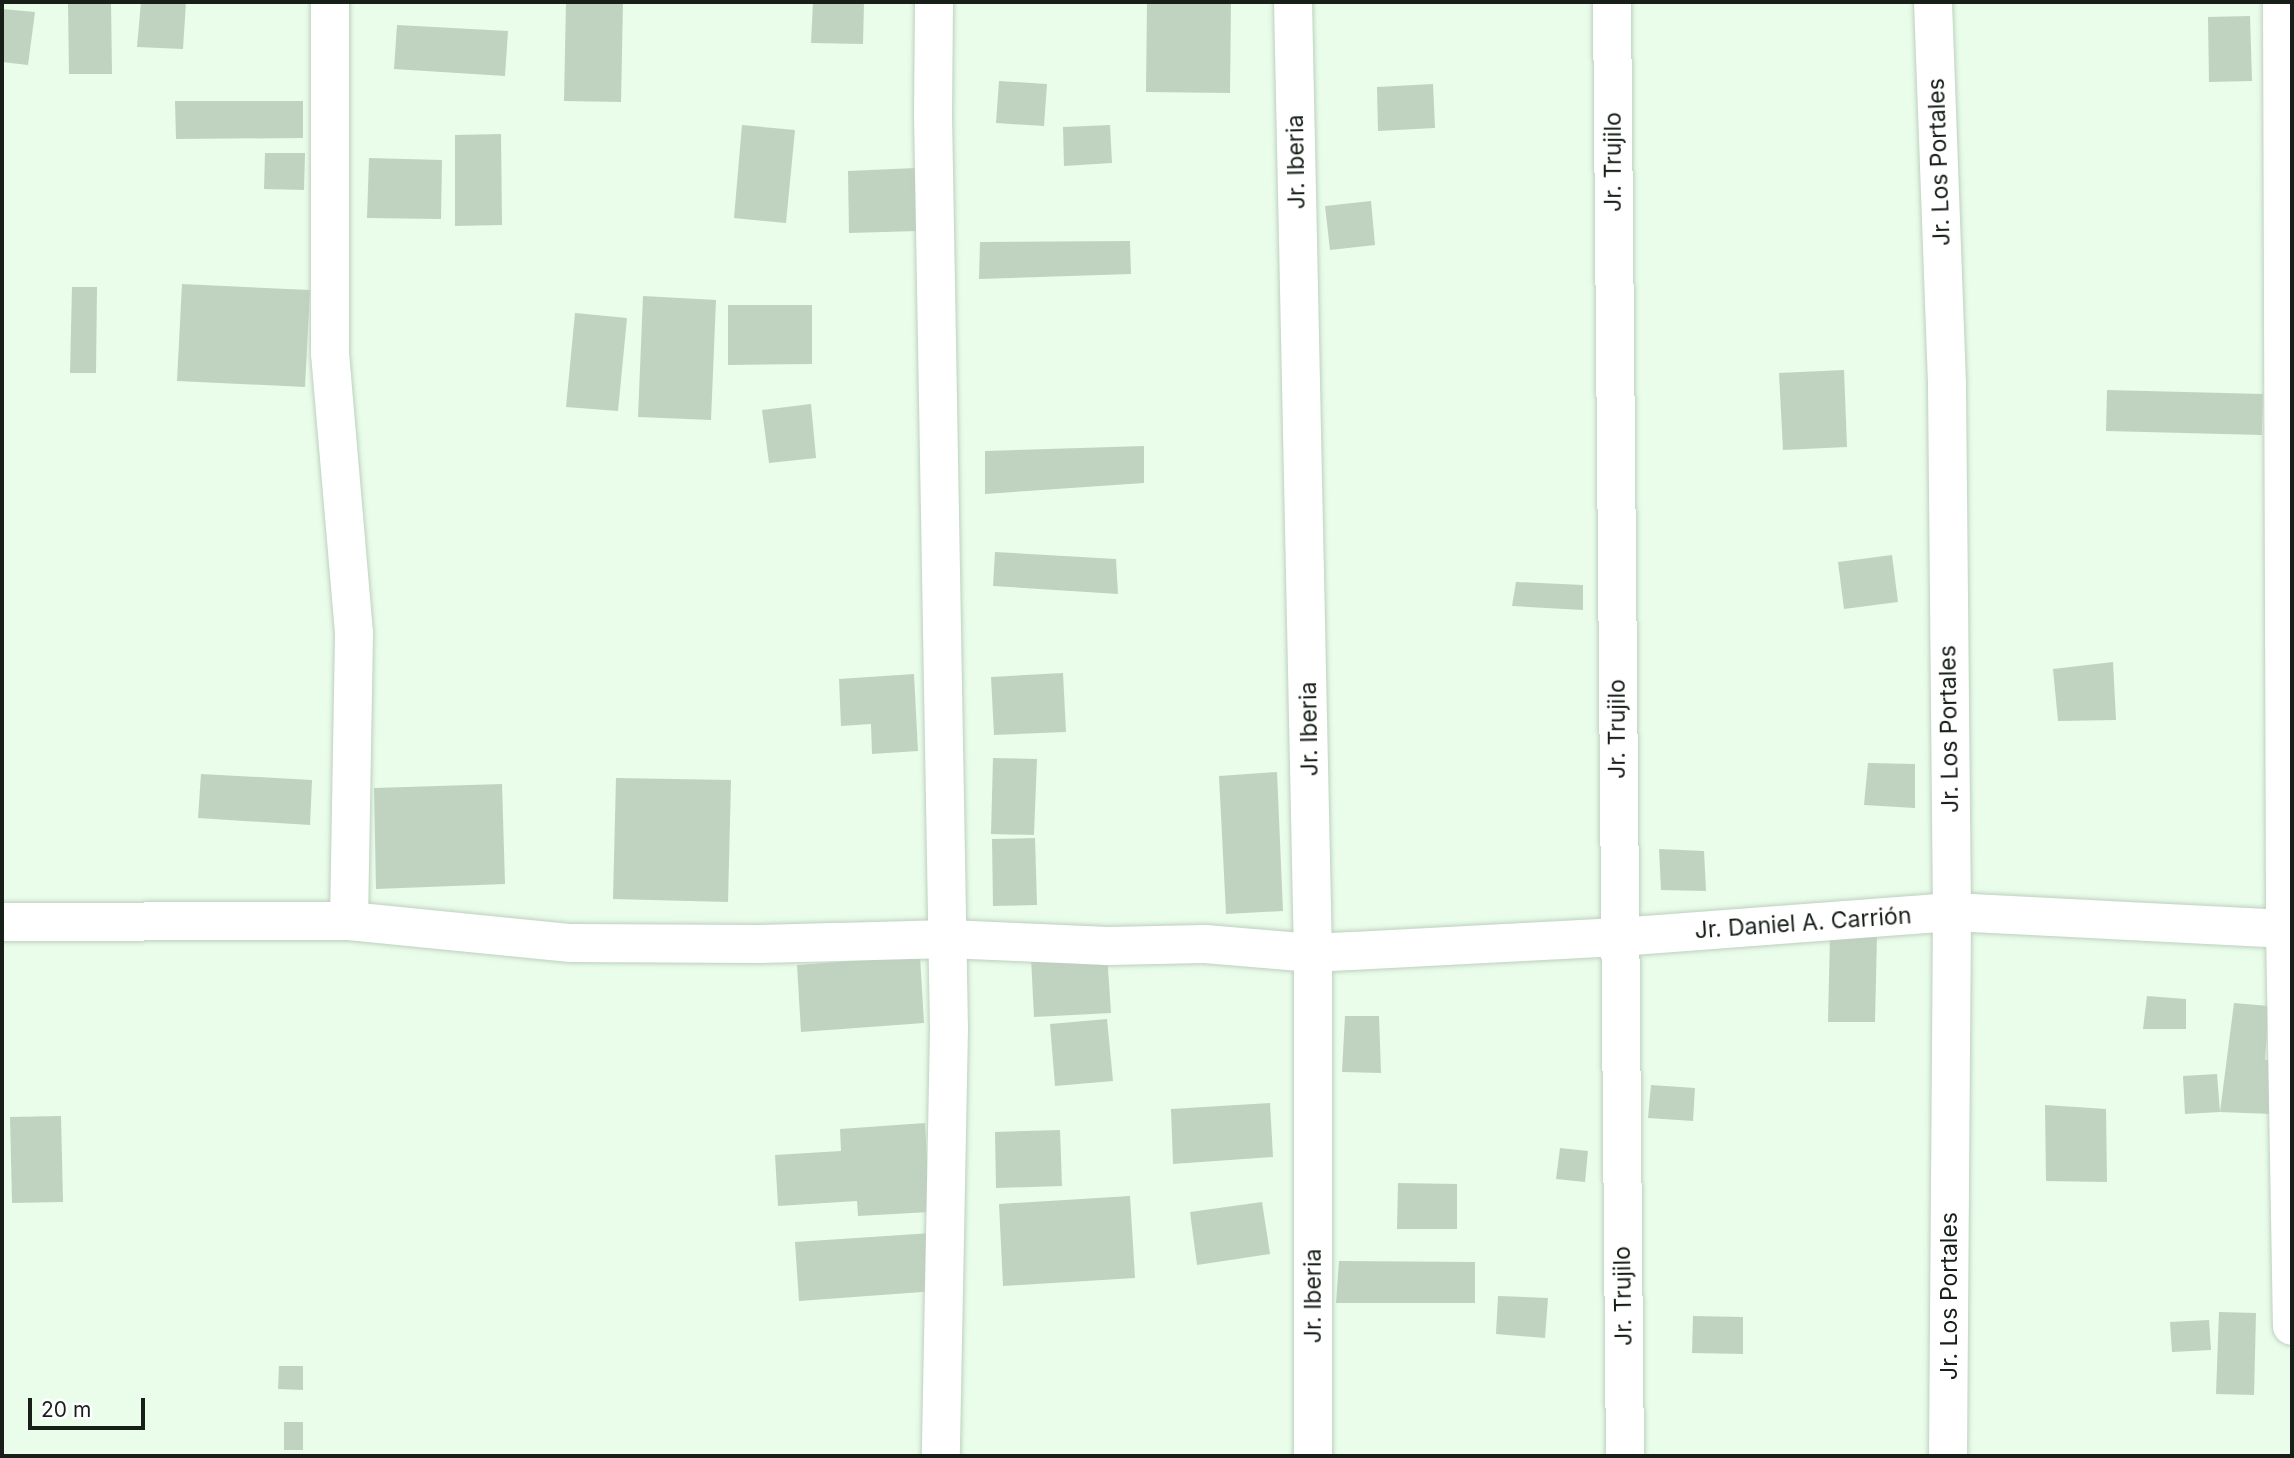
<!DOCTYPE html>
<meta charset="utf-8">
<style>
body{margin:0}
#map{position:relative;width:2294px;height:1458px;overflow:hidden;background:#e9fdea;font-family:Inter,sans-serif}
div>[style]{position:absolute}
.building>*{inset:0;background:#c0d3c1}
.roads{filter:drop-shadow(0 0 2px #bdd0be) drop-shadow(0 0 2px #bdd0be)}
.minor>*{height:38px;margin:-19px;padding:0 19px;transform-origin:19px;border-radius:19px;background:#fff}
span{translate:-50% -50%;white-space:nowrap;text-align:center;line-height:1.15;-webkit-text-stroke:7px #fff;paint-order:stroke}
.street-label{font-size:23px;color:#181f18}
.frame{position:absolute;inset:0;border:4px solid #181f18;pointer-events:none}
.scale{position:absolute;left:28px;top:1398px;width:117px;height:32px;box-sizing:border-box;border:4px solid #181f18;border-top:0;padding-left:9px;font-size:21px;line-height:24px;white-space:nowrap;color:#181f18;-webkit-text-stroke:5px #fff;paint-order:stroke}
</style>
<div id="map">
<div class="building">
<i style="clip-path:polygon(68px 2px,111px 2px,112px 74px,69px 74px)"></i>
<i style="clip-path:polygon(141px 2px,186px 2px,183px 49px,137px 47px)"></i>
<i style="clip-path:polygon(566px 2px,623px 2px,621px 102px,564px 101px)"></i>
<i style="clip-path:polygon(813px 2px,864px 2px,863px 44px,811px 43px)"></i>
<i style="clip-path:polygon(1147px 2px,1231px 2px,1230px 93px,1146px 92px)"></i>
<i style="clip-path:polygon(2px 9px,35px 12px,28px 65px,2px 62px)"></i>
<i style="clip-path:polygon(2250px 16px,2252px 81px,2209px 82px,2208px 17px)"></i>
<i style="clip-path:polygon(397px 25px,508px 31px,505px 76px,394px 69px)"></i>
<i style="clip-path:polygon(999px 81px,1047px 84px,1044px 126px,996px 123px)"></i>
<i style="clip-path:polygon(1433px 84px,1435px 128px,1378px 131px,1377px 87px)"></i>
<i style="clip-path:polygon(175px 101px,303px 101px,303px 138px,176px 139px)"></i>
<i style="clip-path:polygon(742px 125px,795px 130px,786px 223px,734px 218px)"></i>
<i style="clip-path:polygon(1110px 125px,1112px 163px,1064px 166px,1063px 127px)"></i>
<i style="clip-path:polygon(501px 134px,502px 225px,455px 226px,455px 135px)"></i>
<i style="clip-path:polygon(265px 153px,305px 153px,304px 190px,264px 189px)"></i>
<i style="clip-path:polygon(369px 158px,442px 160px,441px 219px,367px 218px)"></i>
<i style="clip-path:polygon(916px 168px,918px 231px,849px 233px,848px 171px)"></i>
<i style="clip-path:polygon(1371px 201px,1375px 245px,1330px 250px,1325px 206px)"></i>
<i style="clip-path:polygon(1130px 241px,1131px 274px,979px 279px,980px 242px)"></i>
<i style="clip-path:polygon(182px 284px,310px 290px,305px 387px,177px 381px)"></i>
<i style="clip-path:polygon(72px 287px,97px 287px,96px 373px,70px 373px)"></i>
<i style="clip-path:polygon(643px 296px,716px 300px,711px 420px,638px 417px)"></i>
<i style="clip-path:polygon(728px 305px,812px 305px,812px 364px,728px 365px)"></i>
<i style="clip-path:polygon(575px 313px,627px 318px,618px 411px,566px 407px)"></i>
<i style="clip-path:polygon(1844px 370px,1847px 447px,1783px 450px,1779px 373px)"></i>
<i style="clip-path:polygon(2107px 390px,2263px 394px,2262px 435px,2106px 431px)"></i>
<i style="clip-path:polygon(811px 404px,816px 458px,769px 463px,762px 410px)"></i>
<i style="clip-path:polygon(1144px 446px,1144px 483px,985px 494px,985px 451px)"></i>
<i style="clip-path:polygon(995px 552px,1116px 559px,1118px 594px,993px 586px)"></i>
<i style="clip-path:polygon(1892px 555px,1898px 602px,1844px 609px,1838px 562px)"></i>
<i style="clip-path:polygon(1516px 582px,1583px 585px,1583px 610px,1512px 606px)"></i>
<i style="clip-path:polygon(2113px 662px,2116px 720px,2058px 721px,2053px 669px)"></i>
<i style="clip-path:polygon(1063px 673px,1066px 732px,994px 735px,991px 677px)"></i>
<i style="clip-path:polygon(914px 674px,918px 751px,872px 754px,871px 724px,841px 726px,839px 679px)"></i>
<i style="clip-path:polygon(993px 758px,1037px 759px,1034px 835px,991px 834px)"></i>
<i style="clip-path:polygon(1868px 763px,1915px 764px,1915px 808px,1864px 805px)"></i>
<i style="clip-path:polygon(1277px 772px,1283px 911px,1226px 914px,1219px 776px)"></i>
<i style="clip-path:polygon(201px 774px,312px 780px,310px 825px,198px 818px)"></i>
<i style="clip-path:polygon(616px 778px,731px 780px,728px 902px,613px 899px)"></i>
<i style="clip-path:polygon(502px 784px,505px 884px,376px 889px,374px 788px)"></i>
<i style="clip-path:polygon(1035px 838px,1037px 905px,993px 906px,992px 839px)"></i>
<i style="clip-path:polygon(1659px 849px,1704px 851px,1706px 891px,1661px 890px)"></i>
<i style="clip-path:polygon(1830px 935px,1877px 935px,1875px 1022px,1828px 1022px)"></i>
<i style="clip-path:polygon(1107px 953px,1111px 1013px,1034px 1017px,1031px 958px)"></i>
<i style="clip-path:polygon(920px 956px,924px 1023px,801px 1032px,797px 965px)"></i>
<i style="clip-path:polygon(2147px 996px,2186px 999px,2186px 1029px,2143px 1029px)"></i>
<i style="clip-path:polygon(2234px 1003px,2269px 1006px,2265px 1060px,2274px 1060px,2271px 1114px,2220px 1112px)"></i>
<i style="clip-path:polygon(1345px 1016px,1379px 1016px,1381px 1073px,1342px 1072px)"></i>
<i style="clip-path:polygon(1107px 1019px,1113px 1081px,1055px 1086px,1050px 1024px)"></i>
<i style="clip-path:polygon(2217px 1074px,2220px 1112px,2185px 1114px,2183px 1076px)"></i>
<i style="clip-path:polygon(1651px 1085px,1695px 1088px,1693px 1121px,1648px 1118px)"></i>
<i style="clip-path:polygon(1270px 1103px,1273px 1157px,1173px 1164px,1171px 1109px)"></i>
<i style="clip-path:polygon(2045px 1105px,2106px 1109px,2107px 1182px,2046px 1181px)"></i>
<i style="clip-path:polygon(61px 1116px,63px 1202px,12px 1203px,10px 1117px)"></i>
<i style="clip-path:polygon(925px 1123px,930px 1212px,858px 1216px,857px 1201px,778px 1206px,775px 1155px,841px 1151px,840px 1129px)"></i>
<i style="clip-path:polygon(1060px 1130px,1062px 1186px,996px 1188px,995px 1132px)"></i>
<i style="clip-path:polygon(1560px 1148px,1588px 1151px,1585px 1182px,1556px 1179px)"></i>
<i style="clip-path:polygon(1398px 1183px,1457px 1184px,1457px 1229px,1397px 1229px)"></i>
<i style="clip-path:polygon(1130px 1196px,1135px 1278px,1003px 1286px,999px 1204px)"></i>
<i style="clip-path:polygon(1262px 1202px,1270px 1254px,1197px 1265px,1190px 1212px)"></i>
<i style="clip-path:polygon(932px 1233px,936px 1291px,799px 1301px,795px 1242px)"></i>
<i style="clip-path:polygon(1339px 1261px,1475px 1262px,1475px 1303px,1336px 1303px)"></i>
<i style="clip-path:polygon(1498px 1296px,1548px 1298px,1545px 1338px,1496px 1334px)"></i>
<i style="clip-path:polygon(2219px 1312px,2256px 1313px,2254px 1395px,2216px 1394px)"></i>
<i style="clip-path:polygon(1693px 1316px,1743px 1317px,1743px 1354px,1692px 1353px)"></i>
<i style="clip-path:polygon(2209px 1320px,2211px 1350px,2172px 1352px,2170px 1322px)"></i>
<i style="clip-path:polygon(279px 1366px,303px 1366px,303px 1390px,278px 1389px)"></i>
<i style="clip-path:polygon(284px 1422px,303px 1422px,303px 1450px,284px 1450px)"></i>
</div>
<div class="roads">
<div class="minor">
<i style="left:934px;top:2px;width:112px;rotate:90.5deg"></i>
<i style="left:933px;top:114px;width:914px;rotate:89deg"></i>
<i style="left:949px;top:1028px;width:428px;rotate:91.1deg"></i>
<i style="left:1293px;top:2px;width:951px;rotate:88.8deg"></i>
<i style="left:1313px;top:953px;width:503px;rotate:90deg"></i>
<i style="left:1612px;top:2px;width:1454px;rotate:89.49deg"></i>
<i style="left:1933px;top:2px;width:384px;rotate:87.9deg"></i>
<i style="left:1947px;top:386px;width:526px;rotate:89.46deg"></i>
<i style="left:1952px;top:912px;width:544px;rotate:90.42deg"></i>
<i style="left:2282px;top:2px;width:927px;rotate:89.81deg"></i>
<i style="left:2285px;top:929px;width:397px;rotate:89deg"></i>
<i style="left:349px;top:921px;width:223px;rotate:5.7deg"></i>
<i style="left:571px;top:943px;width:188px;rotate:0.3deg"></i>
<i style="left:759px;top:944px;width:189px;rotate:-1.5deg"></i>
<i style="left:948px;top:939px;width:160px;rotate:2.5deg"></i>
<i style="left:1108px;top:946px;width:97px;rotate:-1.2deg"></i>
<i style="left:1205px;top:944px;width:108px;rotate:4.8deg"></i>
<i style="left:1313px;top:953px;width:306px;rotate:-3deg"></i>
<i style="left:1619px;top:937px;width:334px;rotate:-4.3deg"></i>
<i style="left:1952px;top:912px;width:340px;rotate:2.9deg"></i>
<i style="left:2px;top:922px;width:347px;rotate:-0.2deg"></i>
<i style="left:349px;top:921px;width:288px;rotate:-89deg"></i>
<i style="left:354px;top:633px;width:281px;rotate:-94.9deg"></i>
<i style="left:330px;top:353px;width:351px;rotate:-90deg"></i>
</div>
</div>
<div class="street-label">
<span style="left:1296px;top:162px;rotate:-91deg">Jr. Iberia</span>
<span style="left:1613px;top:162px;rotate:-90deg">Jr. Trujilo</span>
<span style="left:1939px;top:162px;rotate:-92deg">Jr. Los Portales</span>
<span style="left:1309px;top:729px;rotate:-91deg">Jr. Iberia</span>
<span style="left:1617px;top:729px;rotate:-90deg">Jr. Trujilo</span>
<span style="left:1949px;top:729px;rotate:-91deg">Jr. Los Portales</span>
<span style="left:1803px;top:923px;rotate:-4deg">Jr. Daniel A. Carrión</span>
<span style="left:1313px;top:1296px;rotate:-90deg">Jr. Iberia</span>
<span style="left:1623px;top:1296px;rotate:-91deg">Jr. Trujilo</span>
<span style="left:1949px;top:1296px;rotate:-90deg">Jr. Los Portales</span>
</div>
<div class="frame"></div>
<div class="scale">20 m</div>
</div>
